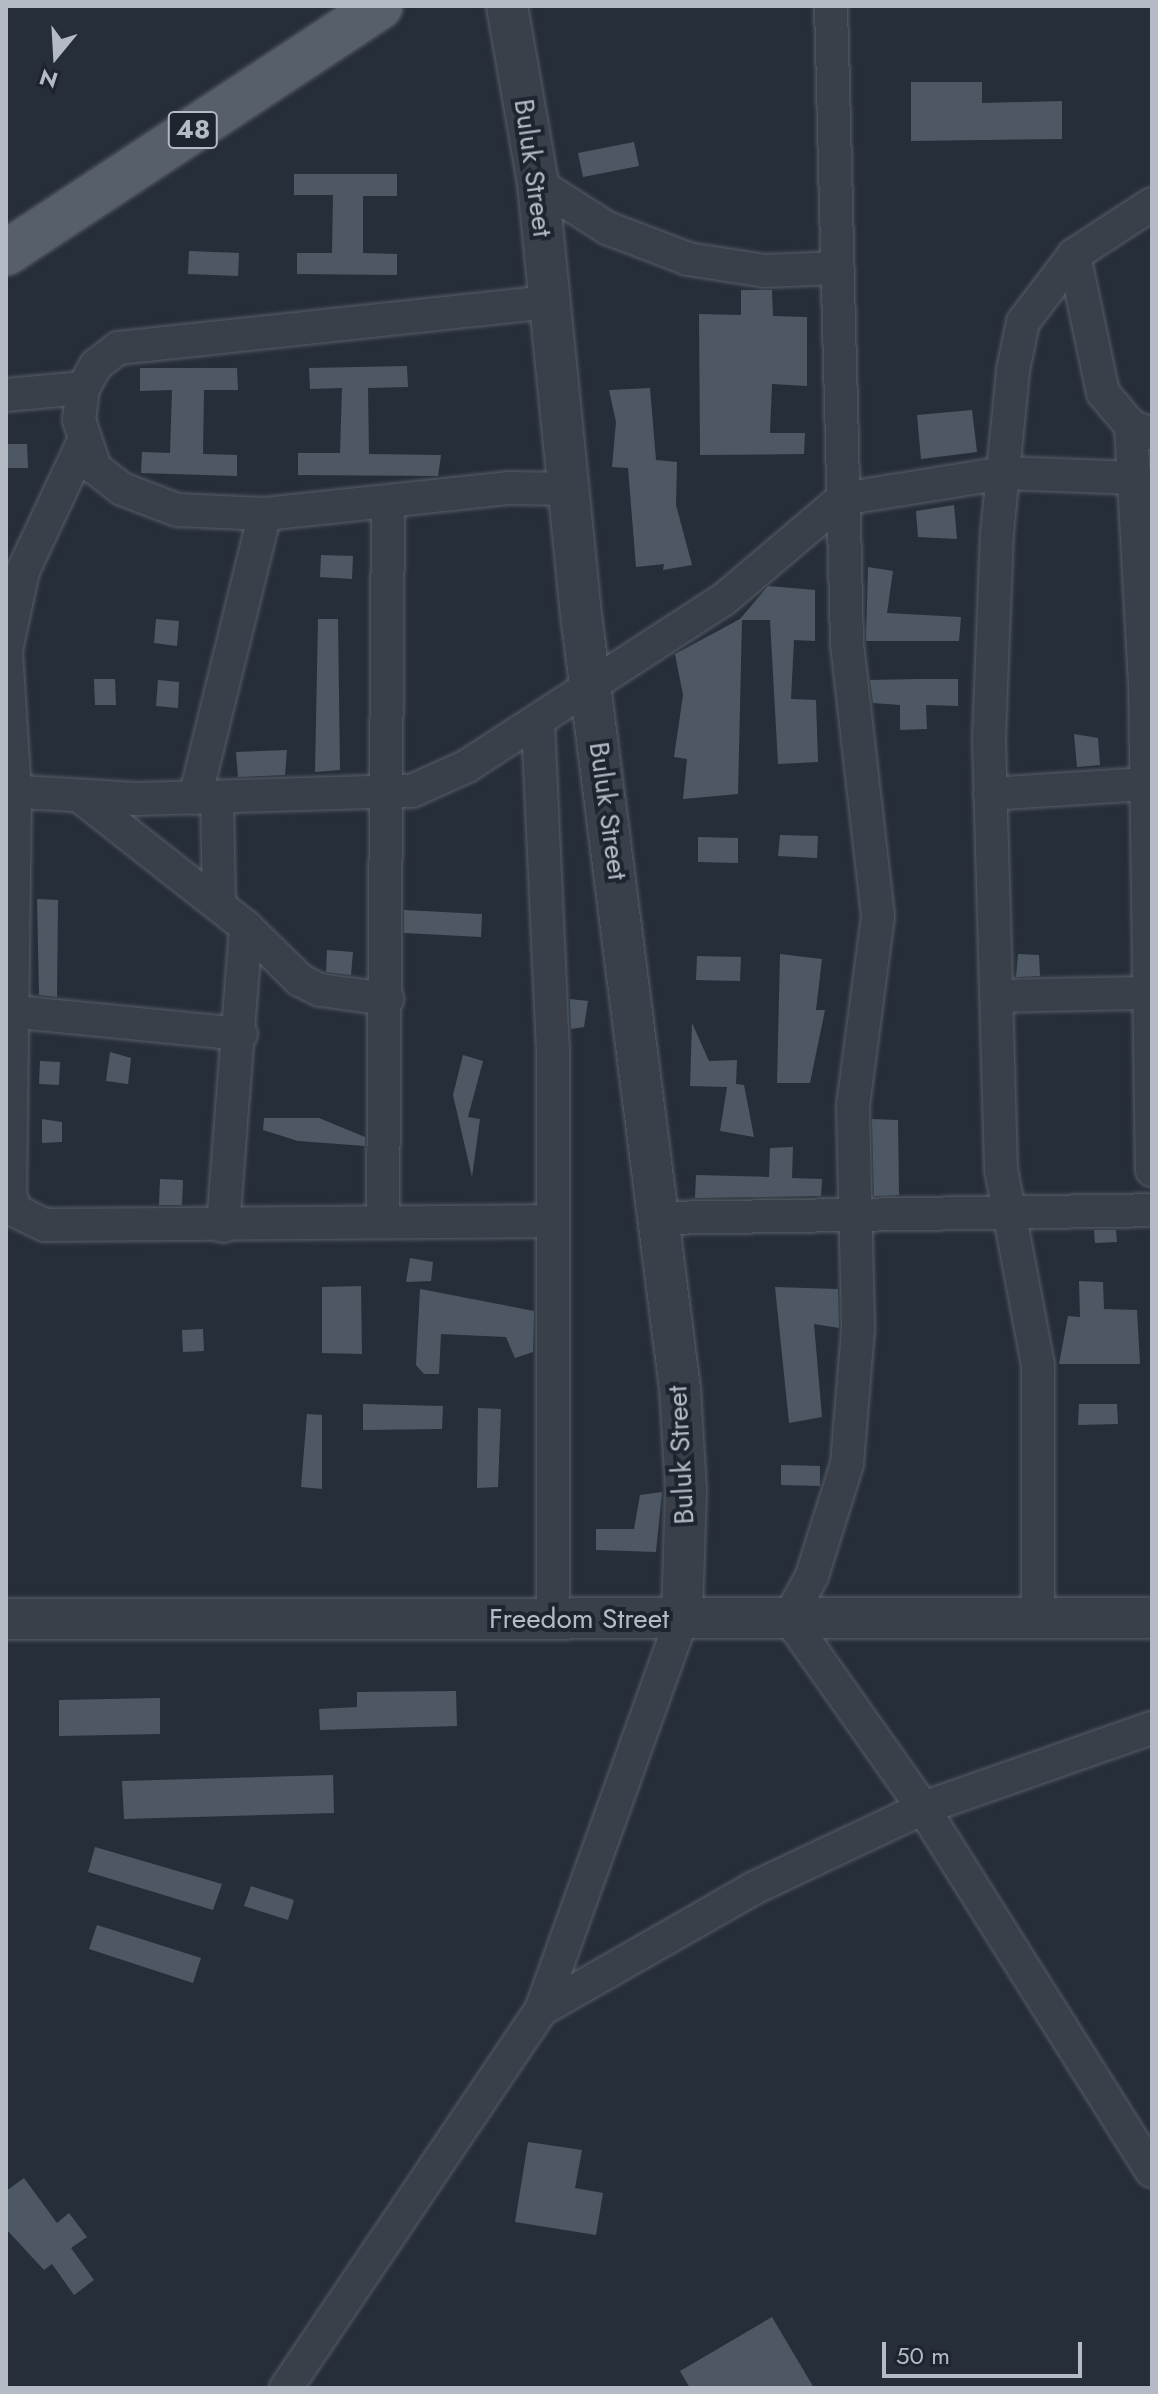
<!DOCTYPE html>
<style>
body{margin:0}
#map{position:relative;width:1158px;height:2394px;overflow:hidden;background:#262e39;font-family:Jost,sans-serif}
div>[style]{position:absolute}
.building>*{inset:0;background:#4e5865}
.roads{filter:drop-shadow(0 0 2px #575e68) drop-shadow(0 0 2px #575e68)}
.minor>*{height:32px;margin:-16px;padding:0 16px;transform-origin:16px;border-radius:16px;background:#39404a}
.tertiary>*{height:40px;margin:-20px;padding:0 20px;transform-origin:20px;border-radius:20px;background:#39404a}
.primary>*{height:44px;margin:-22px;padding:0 22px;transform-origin:22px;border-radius:22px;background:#575f6a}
span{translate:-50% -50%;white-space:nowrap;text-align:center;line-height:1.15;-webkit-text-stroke:8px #1e252f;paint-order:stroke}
.shield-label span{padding:2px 6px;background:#1e252f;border:2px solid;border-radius:6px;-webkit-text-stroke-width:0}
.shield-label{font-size:26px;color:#b4bbc5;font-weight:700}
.street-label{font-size:28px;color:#b4bbc5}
.frame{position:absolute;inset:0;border:8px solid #b4bbc5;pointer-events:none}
.north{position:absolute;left:16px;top:16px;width:80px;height:80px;-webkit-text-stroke:6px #1e252f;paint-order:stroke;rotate:198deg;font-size:22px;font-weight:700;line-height:32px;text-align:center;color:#b4bbc5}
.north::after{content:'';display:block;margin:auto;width:28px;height:36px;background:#b4bbc5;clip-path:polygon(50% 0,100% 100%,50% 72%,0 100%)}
.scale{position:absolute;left:882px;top:2342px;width:200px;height:36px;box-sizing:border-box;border:4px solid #b4bbc5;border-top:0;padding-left:10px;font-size:24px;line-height:28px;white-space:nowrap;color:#b4bbc5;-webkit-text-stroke:6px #1e252f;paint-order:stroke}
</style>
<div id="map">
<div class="building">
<i style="clip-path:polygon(911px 82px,982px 82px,982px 103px,1062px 101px,1062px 139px,911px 141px)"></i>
<i style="clip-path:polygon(634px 142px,639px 166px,583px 177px,578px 153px)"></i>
<i style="clip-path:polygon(294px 174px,397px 174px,397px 196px,363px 196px,363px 253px,397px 254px,397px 275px,297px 274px,297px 253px,332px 253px,333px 195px,294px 195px)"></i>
<i style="clip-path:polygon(189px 251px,239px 253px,238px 276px,188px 274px)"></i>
<i style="clip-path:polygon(741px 290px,772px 290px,773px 316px,807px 317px,807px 386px,772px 384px,770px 433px,805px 433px,804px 454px,700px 455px,699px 314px,741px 315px)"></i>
<i style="clip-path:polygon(407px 366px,408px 387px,368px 388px,369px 454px,441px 455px,438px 476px,298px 475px,298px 453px,340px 453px,342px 388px,310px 389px,309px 368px)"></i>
<i style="clip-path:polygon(140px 368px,237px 368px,238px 390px,204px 390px,203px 454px,237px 455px,237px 476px,141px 473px,142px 452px,170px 453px,172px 390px,140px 391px)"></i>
<i style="clip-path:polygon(650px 388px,656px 460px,677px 462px,676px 505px,692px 565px,663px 570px,664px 564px,636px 567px,628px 468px,612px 467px,616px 422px,609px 390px)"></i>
<i style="clip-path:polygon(972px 410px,977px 452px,921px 459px,917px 415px)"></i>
<i style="clip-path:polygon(6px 444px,27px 444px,28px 468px,7px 468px)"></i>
<i style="clip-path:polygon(954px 505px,957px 539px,918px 537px,916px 511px)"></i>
<i style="clip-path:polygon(321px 555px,353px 556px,352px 579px,320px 577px)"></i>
<i style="clip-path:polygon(868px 567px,893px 571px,887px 613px,961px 617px,959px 641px,866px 641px)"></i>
<i style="clip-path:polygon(768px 586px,815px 590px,815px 641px,794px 640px,791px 699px,816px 700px,818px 762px,778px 764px,770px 620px,742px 620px,738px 794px,683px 799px,687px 759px,674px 757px,683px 695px,675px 654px,740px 619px)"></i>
<i style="clip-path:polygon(156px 619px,179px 621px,177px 646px,154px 643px)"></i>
<i style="clip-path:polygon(318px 619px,338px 619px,340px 770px,315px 772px)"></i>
<i style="clip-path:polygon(94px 679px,115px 679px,116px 705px,95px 705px)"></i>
<i style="clip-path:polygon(918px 679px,958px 679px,958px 706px,926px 705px,927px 729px,900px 730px,900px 705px,873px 703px,870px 680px)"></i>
<i style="clip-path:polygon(158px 680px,179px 682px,178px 708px,156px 706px)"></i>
<i style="clip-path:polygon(1074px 734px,1098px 738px,1100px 765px,1077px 767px)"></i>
<i style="clip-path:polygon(287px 750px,285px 775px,238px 777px,236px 752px)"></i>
<i style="clip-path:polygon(780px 835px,818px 836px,817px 858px,778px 856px)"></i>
<i style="clip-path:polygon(698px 837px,738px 838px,738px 863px,698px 862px)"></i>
<i style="clip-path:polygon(37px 899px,58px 900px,57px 997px,39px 995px)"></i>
<i style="clip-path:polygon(404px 910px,482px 914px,481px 937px,404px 933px)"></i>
<i style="clip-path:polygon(327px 950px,353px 952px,351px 975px,326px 972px)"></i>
<i style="clip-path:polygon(780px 954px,822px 959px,816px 1010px,825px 1010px,810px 1083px,777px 1083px)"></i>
<i style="clip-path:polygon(1018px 954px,1039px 955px,1040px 976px,1016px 977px)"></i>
<i style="clip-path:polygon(697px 956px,741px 957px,740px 981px,696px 980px)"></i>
<i style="clip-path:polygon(570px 999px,588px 1001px,584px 1027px,571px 1029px)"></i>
<i style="clip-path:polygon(692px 1023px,709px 1061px,737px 1060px,736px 1084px,744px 1085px,754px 1137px,720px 1131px,727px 1087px,690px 1086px)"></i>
<i style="clip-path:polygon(110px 1052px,131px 1058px,128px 1084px,106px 1081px)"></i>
<i style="clip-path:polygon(463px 1055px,483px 1061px,468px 1117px,480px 1119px,472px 1177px,453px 1095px)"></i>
<i style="clip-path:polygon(40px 1061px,60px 1062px,59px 1085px,39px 1084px)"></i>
<i style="clip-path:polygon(264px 1118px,319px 1118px,365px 1137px,365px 1146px,298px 1141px,263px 1130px)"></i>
<i style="clip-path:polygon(42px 1119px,62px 1122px,62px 1142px,42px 1143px)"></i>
<i style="clip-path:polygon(872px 1119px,898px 1120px,899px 1195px,874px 1196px)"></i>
<i style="clip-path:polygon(793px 1147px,792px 1178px,822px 1179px,821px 1196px,695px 1198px,696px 1175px,769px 1177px,770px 1148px)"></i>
<i style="clip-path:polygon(160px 1179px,183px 1180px,182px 1205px,159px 1205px)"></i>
<i style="clip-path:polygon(1094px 1230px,1116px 1230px,1117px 1242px,1095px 1243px)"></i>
<i style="clip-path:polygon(410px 1258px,433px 1262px,431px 1281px,406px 1282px)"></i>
<i style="clip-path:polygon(1079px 1281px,1103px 1282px,1104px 1309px,1137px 1310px,1140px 1364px,1059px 1364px,1068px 1316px,1080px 1317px)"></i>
<i style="clip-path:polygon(361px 1286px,362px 1354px,322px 1353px,322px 1287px)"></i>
<i style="clip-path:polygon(775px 1287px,838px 1289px,839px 1328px,814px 1324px,822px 1417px,789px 1423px)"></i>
<i style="clip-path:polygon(420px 1289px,534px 1311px,533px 1352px,515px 1358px,506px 1337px,441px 1334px,439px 1374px,424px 1374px,416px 1365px)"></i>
<i style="clip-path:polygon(203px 1329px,204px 1351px,183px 1352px,182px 1330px)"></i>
<i style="clip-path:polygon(363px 1404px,443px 1406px,442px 1429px,363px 1430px)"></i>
<i style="clip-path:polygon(1079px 1404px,1117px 1404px,1118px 1424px,1078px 1425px)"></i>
<i style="clip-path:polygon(478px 1408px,501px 1409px,498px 1487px,477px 1488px)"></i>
<i style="clip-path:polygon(307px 1414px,322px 1415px,322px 1489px,301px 1487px)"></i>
<i style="clip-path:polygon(781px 1465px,820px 1466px,820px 1486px,781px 1485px)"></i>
<i style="clip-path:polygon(662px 1492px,656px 1552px,596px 1550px,596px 1529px,634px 1529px,640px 1495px)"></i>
<i style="clip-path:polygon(456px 1691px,457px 1726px,320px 1730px,319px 1709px,357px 1707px,357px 1692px)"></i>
<i style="clip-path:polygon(160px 1698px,160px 1734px,59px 1736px,59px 1700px)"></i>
<i style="clip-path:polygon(333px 1775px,334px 1813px,124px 1819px,122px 1781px)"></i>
<i style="clip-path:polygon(95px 1847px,222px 1884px,213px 1910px,88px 1872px)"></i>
<i style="clip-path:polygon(251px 1886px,294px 1900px,288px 1920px,244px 1906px)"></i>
<i style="clip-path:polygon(97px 1925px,201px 1958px,193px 1983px,89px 1949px)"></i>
<i style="clip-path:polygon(528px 2142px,582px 2150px,575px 2188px,603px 2193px,596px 2235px,515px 2222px)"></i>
<i style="clip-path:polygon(24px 2178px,57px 2223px,69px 2213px,87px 2237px,71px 2248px,94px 2280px,74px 2295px,52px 2264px,44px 2270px,6px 2229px,6px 2191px)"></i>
<i style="clip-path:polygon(772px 2317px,814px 2388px,690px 2388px,680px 2371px)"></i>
</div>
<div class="roads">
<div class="minor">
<i style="left:831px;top:6px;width:638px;rotate:88.56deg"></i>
<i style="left:847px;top:644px;width:274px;rotate:83.5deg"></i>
<i style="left:878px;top:916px;width:191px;rotate:97.5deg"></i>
<i style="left:853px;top:1105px;width:225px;rotate:88.7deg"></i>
<i style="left:858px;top:1330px;width:134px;rotate:94.7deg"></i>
<i style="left:847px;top:1464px;width:117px;rotate:107.4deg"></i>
<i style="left:812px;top:1576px;width:48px;rotate:118.7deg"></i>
<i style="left:789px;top:1618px;width:232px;rotate:54.8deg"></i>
<i style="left:923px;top:1808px;width:429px;rotate:57.8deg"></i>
<i style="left:538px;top:184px;width:82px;rotate:32.5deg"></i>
<i style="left:607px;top:228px;width:87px;rotate:20.9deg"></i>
<i style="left:688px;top:259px;width:78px;rotate:8.9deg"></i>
<i style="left:765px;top:271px;width:72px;rotate:-2.4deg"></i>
<i style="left:549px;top:302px;width:433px;rotate:173.9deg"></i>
<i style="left:118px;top:348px;width:28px;rotate:142deg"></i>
<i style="left:96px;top:365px;width:26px;rotate:119deg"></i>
<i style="left:83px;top:388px;width:32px;rotate:97deg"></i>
<i style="left:79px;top:420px;width:51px;rotate:71.6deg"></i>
<i style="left:95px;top:468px;width:34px;rotate:38deg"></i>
<i style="left:122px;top:489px;width:59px;rotate:20.9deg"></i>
<i style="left:177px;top:510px;width:88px;rotate:2.6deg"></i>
<i style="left:265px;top:514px;width:244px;rotate:-6.1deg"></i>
<i style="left:508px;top:488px;width:60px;rotate:1deg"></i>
<i style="left:6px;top:395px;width:77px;rotate:-5.2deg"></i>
<i style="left:1131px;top:426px;width:255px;rotate:86.9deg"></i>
<i style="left:1145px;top:681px;width:489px;rotate:89.2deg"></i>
<i style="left:1149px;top:433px;width:19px;rotate:-159deg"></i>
<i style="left:1131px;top:426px;width:43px;rotate:-130.3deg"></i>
<i style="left:1103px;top:393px;width:141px;rotate:-101.9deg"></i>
<i style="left:1074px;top:255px;width:93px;rotate:-33.2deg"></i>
<i style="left:82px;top:445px;width:139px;rotate:115.1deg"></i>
<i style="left:23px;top:571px;width:81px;rotate:102.1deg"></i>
<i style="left:6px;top:650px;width:142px;rotate:86.4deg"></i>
<i style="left:15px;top:792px;width:403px;rotate:90.7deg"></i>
<i style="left:10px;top:1195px;width:17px;rotate:69deg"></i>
<i style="left:16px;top:1211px;width:32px;rotate:26deg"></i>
<i style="left:45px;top:1225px;width:507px;rotate:-0.45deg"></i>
<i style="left:538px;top:721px;width:329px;rotate:87.4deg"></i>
<i style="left:553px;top:1050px;width:569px;rotate:90deg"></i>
<i style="left:6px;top:791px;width:131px;rotate:3.5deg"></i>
<i style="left:137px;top:799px;width:275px;rotate:-1.7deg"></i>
<i style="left:412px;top:791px;width:60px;rotate:-24.4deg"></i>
<i style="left:467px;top:766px;width:305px;rotate:-33deg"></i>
<i style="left:723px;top:600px;width:156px;rotate:-40.3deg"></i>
<i style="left:842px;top:499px;width:164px;rotate:-9.1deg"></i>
<i style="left:1004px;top:473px;width:132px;rotate:2.2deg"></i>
<i style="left:990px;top:794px;width:155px;rotate:-3.7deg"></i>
<i style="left:81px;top:797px;width:210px;rotate:38.2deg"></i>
<i style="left:246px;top:927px;width:300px;rotate:94.4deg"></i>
<i style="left:195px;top:798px;width:292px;rotate:-76.2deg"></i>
<i style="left:217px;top:798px;width:104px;rotate:88.9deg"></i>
<i style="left:246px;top:927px;width:76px;rotate:44.5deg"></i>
<i style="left:300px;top:980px;width:22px;rotate:27deg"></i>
<i style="left:320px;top:990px;width:68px;rotate:7.7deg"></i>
<i style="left:999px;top:996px;width:149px;rotate:-1.2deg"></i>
<i style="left:6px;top:1011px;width:236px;rotate:5.6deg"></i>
<i style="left:657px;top:1218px;width:495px;rotate:-0.9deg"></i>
<i style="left:383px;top:1220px;width:719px;rotate:-89.6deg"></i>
<i style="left:1038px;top:1617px;width:252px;rotate:-90deg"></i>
<i style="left:1038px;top:1365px;width:199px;rotate:-100.7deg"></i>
<i style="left:1001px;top:1169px;width:430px;rotate:-91.6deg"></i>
<i style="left:989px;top:739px;width:205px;rotate:-87.8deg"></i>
<i style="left:997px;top:534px;width:165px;rotate:-84.4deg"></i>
<i style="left:1013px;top:370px;width:49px;rotate:-78.2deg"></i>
<i style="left:1023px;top:322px;width:84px;rotate:-52.7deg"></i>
<i style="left:541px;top:2010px;width:243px;rotate:-29.8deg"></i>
<i style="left:752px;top:1889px;width:189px;rotate:-25.3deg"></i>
<i style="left:923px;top:1808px;width:243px;rotate:-19.3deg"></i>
<i style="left:286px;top:2388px;width:456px;rotate:-56deg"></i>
<i style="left:541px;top:2010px;width:416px;rotate:-70.2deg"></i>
</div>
<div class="tertiary">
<i style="left:507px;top:6px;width:181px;rotate:80.1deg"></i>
<i style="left:538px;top:184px;width:440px;rotate:84.3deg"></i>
<i style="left:582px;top:622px;width:773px;rotate:82.72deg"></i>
<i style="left:680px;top:1389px;width:100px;rotate:86.6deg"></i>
<i style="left:686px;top:1489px;width:130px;rotate:91.8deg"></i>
<i style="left:6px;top:1619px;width:1146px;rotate:-0.05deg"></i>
</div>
<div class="primary">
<i style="left:6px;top:253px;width:448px;rotate:-33.4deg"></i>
</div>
</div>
<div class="shield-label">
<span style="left:193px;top:130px">48</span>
</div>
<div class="street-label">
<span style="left:533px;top:168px;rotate:82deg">Buluk Street</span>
<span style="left:608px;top:811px;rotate:82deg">Buluk Street</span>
<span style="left:681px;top:1455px;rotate:-93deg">Buluk Street</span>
<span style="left:579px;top:1619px">Freedom Street</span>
</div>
<div class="frame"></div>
<div class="north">N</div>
<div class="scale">50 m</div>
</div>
